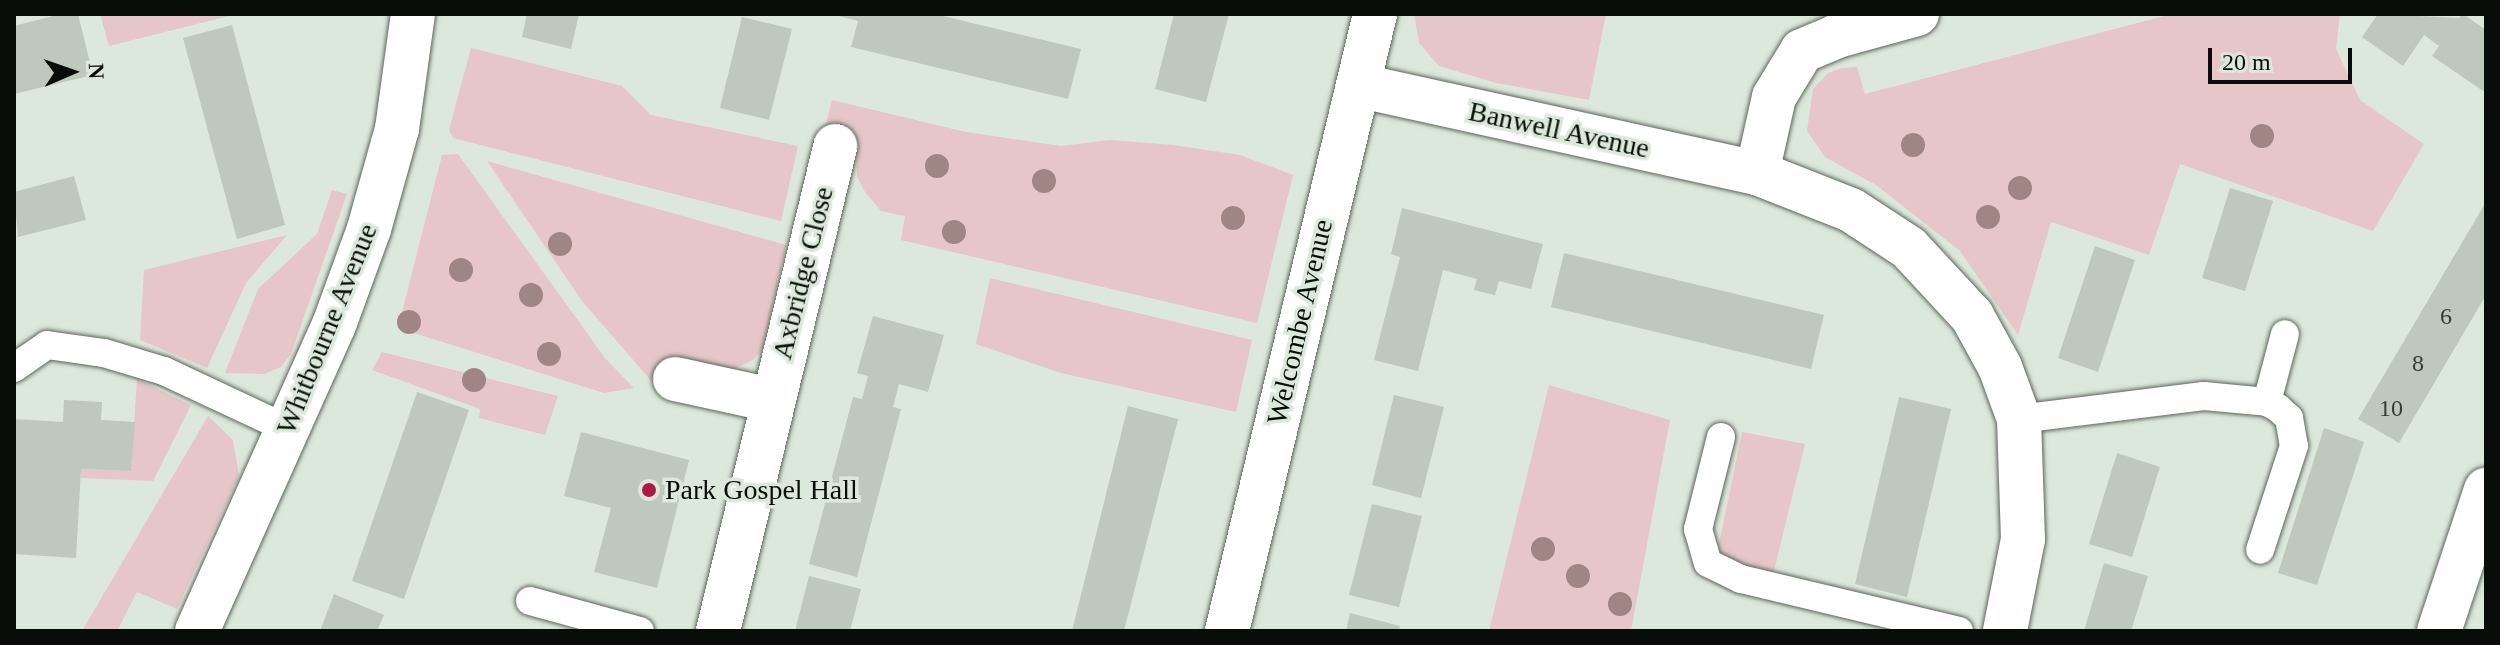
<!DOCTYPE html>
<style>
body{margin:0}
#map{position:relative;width:2500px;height:645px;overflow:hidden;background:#dde8dc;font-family:Georgia,serif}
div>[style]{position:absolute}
.green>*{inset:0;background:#e6c6c9}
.building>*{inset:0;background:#bec8bd}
.roads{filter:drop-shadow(0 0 2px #5c655c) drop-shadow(0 0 2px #5c655c)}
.service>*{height:28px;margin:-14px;padding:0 14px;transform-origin:14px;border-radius:14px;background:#fff}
.minor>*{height:44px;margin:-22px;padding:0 22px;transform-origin:22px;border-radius:22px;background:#fff}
.tertiary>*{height:44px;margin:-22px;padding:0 22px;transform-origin:22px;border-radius:22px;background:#fff}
.trees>*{width:24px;height:24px;margin:-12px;border-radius:50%;background:#9f8685}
.dots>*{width:22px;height:22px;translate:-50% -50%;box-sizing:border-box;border:4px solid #dde8dc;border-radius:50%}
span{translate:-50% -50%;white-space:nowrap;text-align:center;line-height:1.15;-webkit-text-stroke:7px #dde8dc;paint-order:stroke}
.number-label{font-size:24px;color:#363c36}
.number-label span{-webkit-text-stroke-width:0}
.street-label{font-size:28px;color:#090d09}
.poi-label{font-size:28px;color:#090d09}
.left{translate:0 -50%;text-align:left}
.frame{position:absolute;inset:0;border:16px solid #090d09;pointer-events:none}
.north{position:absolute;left:32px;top:32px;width:80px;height:80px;-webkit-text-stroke:6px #dde8dc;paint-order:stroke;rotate:88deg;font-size:22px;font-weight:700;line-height:32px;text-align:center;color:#090d09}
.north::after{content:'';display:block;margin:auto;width:28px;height:36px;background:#090d09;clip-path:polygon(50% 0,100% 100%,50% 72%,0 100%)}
.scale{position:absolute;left:2208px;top:48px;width:144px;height:36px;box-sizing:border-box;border:4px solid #090d09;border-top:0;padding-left:10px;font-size:24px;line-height:28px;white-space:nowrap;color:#090d09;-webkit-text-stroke:6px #dde8dc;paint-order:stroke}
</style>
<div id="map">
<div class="green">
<i style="clip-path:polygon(100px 14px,237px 14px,109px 46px)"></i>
<i style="clip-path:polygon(1414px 14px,1606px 14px,1589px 100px,1496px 83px,1439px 66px,1419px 43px)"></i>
<i style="clip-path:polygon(2172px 14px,2340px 14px,2336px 49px,2360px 100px,2424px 144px,2373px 231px,2180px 164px,2149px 255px,2051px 222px,2018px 335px,1960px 251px,1876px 185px,1825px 157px,1807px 131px,1813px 89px,1828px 73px,1842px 68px,1857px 67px,1865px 94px)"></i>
<i style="clip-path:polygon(471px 48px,622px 86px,651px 115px,798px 146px,781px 221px,453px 138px,449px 130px)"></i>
<i style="clip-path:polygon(832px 100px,966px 132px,1061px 146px,1110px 140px,1174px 145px,1240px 155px,1293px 175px,1257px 323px,901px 240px,905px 216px,881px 211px,865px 192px,857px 177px,856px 142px,824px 132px)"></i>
<i style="clip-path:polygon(458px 154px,605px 358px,634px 388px,604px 393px,398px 328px,442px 155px)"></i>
<i style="clip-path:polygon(487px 161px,786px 245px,763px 348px,753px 360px,730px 371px,660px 391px,582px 301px)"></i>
<i style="clip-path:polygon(332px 190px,347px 194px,291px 354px,281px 367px,264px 374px,225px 373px,258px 289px,317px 234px)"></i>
<i style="clip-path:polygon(287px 235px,246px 283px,207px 368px,140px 340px,144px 270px)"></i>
<i style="clip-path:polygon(990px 278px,1252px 340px,1236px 412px,1061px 373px,976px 344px)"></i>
<i style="clip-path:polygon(382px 352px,558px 396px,545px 435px,479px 418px,480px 409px,372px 370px)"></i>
<i style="clip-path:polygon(137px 379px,191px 405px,153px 481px,81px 478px,81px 469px,131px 471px)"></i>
<i style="clip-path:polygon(1549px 385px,1670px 420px,1631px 631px,1489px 631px)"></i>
<i style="clip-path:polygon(208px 416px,233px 440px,239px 476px,177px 609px,137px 592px,117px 631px,82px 631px)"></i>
<i style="clip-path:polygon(1742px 432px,1805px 444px,1773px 575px,1743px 568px,1722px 555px,1719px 544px)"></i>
</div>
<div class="building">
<i style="clip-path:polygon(61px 14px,78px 14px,93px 75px,14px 94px,14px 26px)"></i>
<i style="clip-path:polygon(527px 14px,579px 14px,571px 49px,522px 37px)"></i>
<i style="clip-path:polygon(832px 14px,935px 14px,1081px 49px,1068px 99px,851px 47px,858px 21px)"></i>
<i style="clip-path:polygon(1174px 14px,1229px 14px,1206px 102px,1155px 89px)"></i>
<i style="clip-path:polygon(2378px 14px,2459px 18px,2463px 14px,2486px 30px,2486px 93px,2432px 56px,2439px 46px,2424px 35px,2403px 66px,2362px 37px)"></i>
<i style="clip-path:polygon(742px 17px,792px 29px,769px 120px,720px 108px)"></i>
<i style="clip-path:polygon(232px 25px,285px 225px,237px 239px,183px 38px)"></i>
<i style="clip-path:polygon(74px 176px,86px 220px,18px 237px,14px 192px)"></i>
<i style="clip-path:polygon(2230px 188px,2273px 201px,2245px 291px,2202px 278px)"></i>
<i style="clip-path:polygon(2486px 202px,2486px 295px,2399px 443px,2358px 419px)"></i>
<i style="clip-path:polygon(1402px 208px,1543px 244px,1531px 289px,1499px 281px,1495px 295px,1474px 290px,1477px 279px,1443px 270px,1418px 371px,1374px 360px,1400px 257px,1391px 254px)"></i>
<i style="clip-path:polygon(2095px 246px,2135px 260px,2098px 372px,2058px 358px)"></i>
<i style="clip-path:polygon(1564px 253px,1824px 315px,1811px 369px,1551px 307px)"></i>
<i style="clip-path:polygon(873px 316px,944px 335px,928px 392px,899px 384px,893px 407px,901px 409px,857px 577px,809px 564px,853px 397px,862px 399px,868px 376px,857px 373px)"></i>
<i style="clip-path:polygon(417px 392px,469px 410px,404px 599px,352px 581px)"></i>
<i style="clip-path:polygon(1394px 395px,1444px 407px,1421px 498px,1372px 485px)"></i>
<i style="clip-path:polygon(1899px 397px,1951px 409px,1907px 597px,1855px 584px)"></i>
<i style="clip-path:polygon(64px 400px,102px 402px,101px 420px,135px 422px,131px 471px,81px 469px,76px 558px,14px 554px,14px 419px,63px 422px)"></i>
<i style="clip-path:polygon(1128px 406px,1178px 419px,1124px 631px,1072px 631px)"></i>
<i style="clip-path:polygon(2324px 428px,2364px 442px,2317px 585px,2278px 573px)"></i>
<i style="clip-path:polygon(581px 432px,689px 460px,657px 588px,594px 572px,611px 508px,564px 496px)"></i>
<i style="clip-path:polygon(2117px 453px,2160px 467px,2132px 557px,2089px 544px)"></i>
<i style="clip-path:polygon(1372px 504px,1422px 516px,1399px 607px,1349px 595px)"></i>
<i style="clip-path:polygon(2104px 563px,2148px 576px,2131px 631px,2084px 631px)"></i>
<i style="clip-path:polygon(809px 576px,861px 589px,850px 631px,795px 631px)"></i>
<i style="clip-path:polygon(334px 594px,384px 615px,377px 631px,320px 631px)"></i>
<i style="clip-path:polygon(1350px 613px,1400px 626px,1399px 631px,1346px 631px)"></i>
</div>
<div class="roads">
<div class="service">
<i style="left:14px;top:368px;width:40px;rotate:-34.9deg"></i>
<i style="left:47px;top:345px;width:58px;rotate:8deg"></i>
<i style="left:104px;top:353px;width:63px;rotate:16.7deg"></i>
<i style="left:164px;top:371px;width:137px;rotate:25.1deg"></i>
<i style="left:2267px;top:402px;width:70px;rotate:-75.2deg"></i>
<i style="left:2019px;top:419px;width:186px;rotate:-7.1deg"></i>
<i style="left:2204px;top:396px;width:63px;rotate:5.4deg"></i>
<i style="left:2267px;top:402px;width:13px;rotate:29deg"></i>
<i style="left:2278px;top:408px;width:15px;rotate:42deg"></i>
<i style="left:2289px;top:418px;width:28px;rotate:80deg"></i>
<i style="left:2294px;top:446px;width:109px;rotate:108.1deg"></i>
<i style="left:1721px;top:437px;width:95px;rotate:104deg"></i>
<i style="left:1698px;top:529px;width:35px;rotate:74deg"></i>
<i style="left:1708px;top:563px;width:37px;rotate:26deg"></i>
<i style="left:1741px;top:579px;width:224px;rotate:13.4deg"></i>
<i style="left:530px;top:601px;width:114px;rotate:15.3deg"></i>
</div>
<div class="minor">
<i style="left:1361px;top:86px;width:405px;rotate:12.4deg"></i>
<i style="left:1757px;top:173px;width:101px;rotate:21.5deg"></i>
<i style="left:1851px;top:210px;width:69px;rotate:33.2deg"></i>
<i style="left:1909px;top:248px;width:93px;rotate:47.2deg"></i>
<i style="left:1972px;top:316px;width:58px;rotate:61.2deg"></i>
<i style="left:2000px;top:367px;width:55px;rotate:69.9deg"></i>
<i style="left:2019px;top:419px;width:120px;rotate:88.1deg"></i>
<i style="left:2023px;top:539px;width:94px;rotate:101.1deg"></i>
<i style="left:1757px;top:173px;width:78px;rotate:-77.4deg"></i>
<i style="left:1774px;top:97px;width:54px;rotate:-58.7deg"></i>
<i style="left:1802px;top:51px;width:38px;rotate:-23deg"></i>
<i style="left:1837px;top:36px;width:83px;rotate:-15.4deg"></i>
<i style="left:675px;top:379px;width:98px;rotate:12.3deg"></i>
<i style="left:718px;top:631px;width:499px;rotate:-76.4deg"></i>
<i style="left:1227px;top:631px;width:635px;rotate:-76.51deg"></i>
<i style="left:2439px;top:631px;width:149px;rotate:-71.6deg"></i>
</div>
<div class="tertiary">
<i style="left:197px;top:631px;width:335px;rotate:-65.9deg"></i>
<i style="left:334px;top:325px;width:102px;rotate:-70deg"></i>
<i style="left:369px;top:229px;width:104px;rotate:-74.4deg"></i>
<i style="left:397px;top:129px;width:116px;rotate:-82.1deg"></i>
</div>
</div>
<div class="trees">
<i style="left:2262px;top:136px"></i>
<i style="left:1913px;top:145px"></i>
<i style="left:937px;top:166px"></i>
<i style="left:1044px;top:181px"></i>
<i style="left:2020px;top:188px"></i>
<i style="left:1988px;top:217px"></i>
<i style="left:1233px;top:218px"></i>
<i style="left:954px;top:232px"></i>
<i style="left:560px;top:244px"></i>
<i style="left:461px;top:270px"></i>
<i style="left:531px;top:295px"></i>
<i style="left:409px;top:322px"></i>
<i style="left:549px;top:354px"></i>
<i style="left:474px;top:380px"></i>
<i style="left:1543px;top:549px"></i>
<i style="left:1578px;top:576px"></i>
<i style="left:1620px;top:604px"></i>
</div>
<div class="dots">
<i style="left:649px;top:490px;background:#ae1a43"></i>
</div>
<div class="number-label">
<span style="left:2446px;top:317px">6</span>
<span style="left:2418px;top:364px">8</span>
<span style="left:2391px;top:409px">10</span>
</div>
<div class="street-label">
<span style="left:1559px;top:130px;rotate:12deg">Banwell Avenue</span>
<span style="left:803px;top:273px;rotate:-76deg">Axbridge Close</span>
<span style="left:1300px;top:322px;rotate:-77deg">Welcombe Avenue</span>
<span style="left:327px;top:329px;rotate:-68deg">Whitbourne Avenue</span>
</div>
<div class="poi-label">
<span class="left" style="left:665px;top:490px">Park Gospel Hall</span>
</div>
<div class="frame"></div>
<div class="north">N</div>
<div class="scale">20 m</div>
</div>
